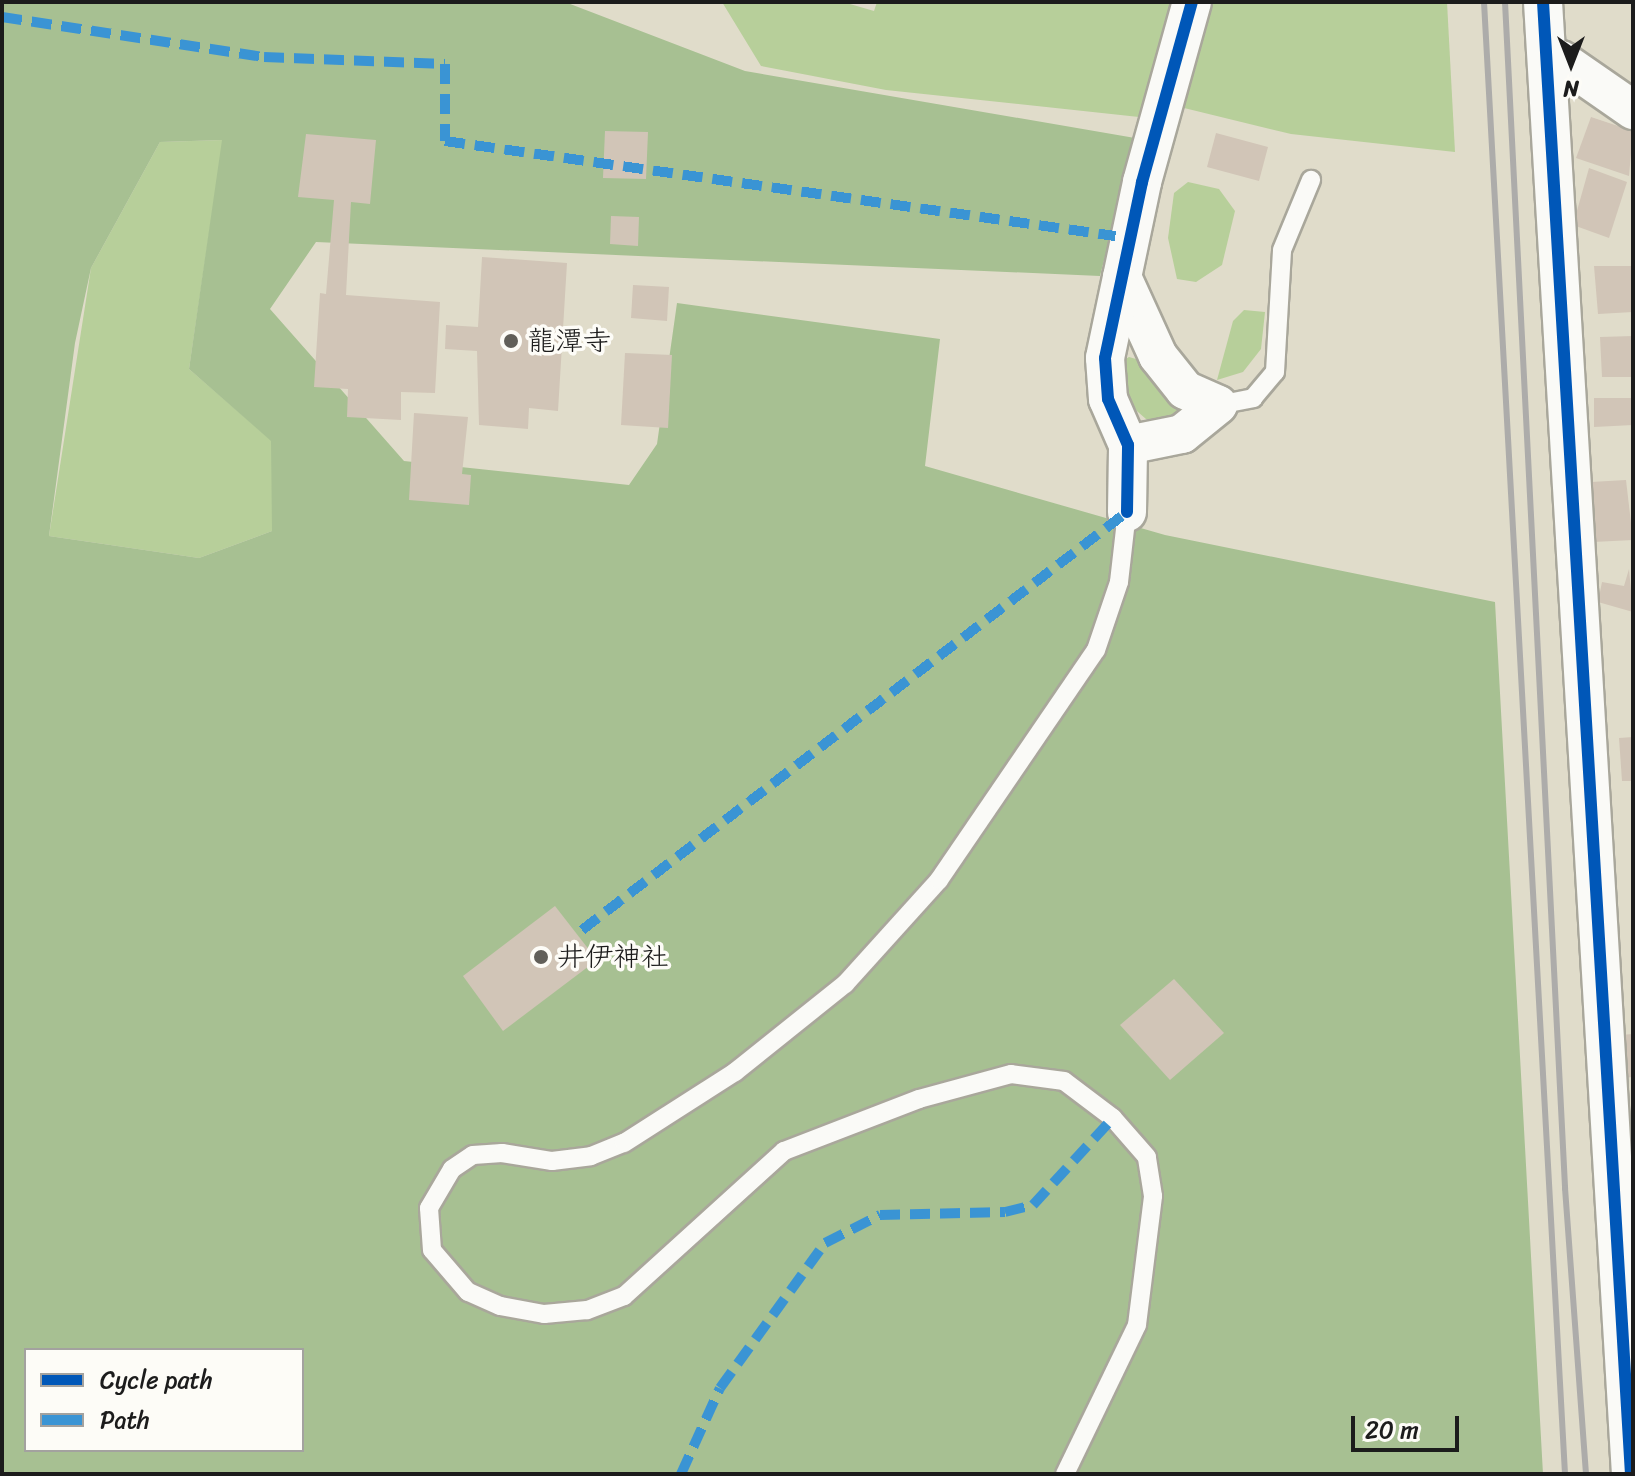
<!DOCTYPE html>
<meta charset="utf-8">
<style>
body{margin:0}
#map{position:relative;width:1635px;height:1476px;overflow:hidden;background:#e0dcca;font-family:Sriracha,"Klee One",sans-serif}
div>[style]{position:absolute}
.green>*{inset:0;background:#b7cf9a}
.forest>*{inset:0;background:#a7c092}
.building>*{inset:0;background:#d1c5b7}
.roads{filter:drop-shadow(2px 0 #a9a79b) drop-shadow(-2px 0 #a9a79b) drop-shadow(0 2px #a9a79b) drop-shadow(0 -2px #a9a79b)}
.service>*{height:18px;margin:-9px;padding:0 9px;transform-origin:9px;border-radius:9px;background:#fafaf7}
.minor>*{height:38px;margin:-19px;padding:0 19px;transform-origin:19px;border-radius:19px;background:#fafaf7}
.rail>*{height:6px;margin:-3px;padding:0 3px;transform-origin:3px;border-radius:3px;background:#adacaa}
.quiet>*{height:10px;margin-top:-5px;transform-origin:0;background:repeating-linear-gradient(90deg,#3a94d4 0 20px,transparent 0 30px)}
.cycleway>*{height:12px;margin:-6px;padding:0 6px;transform-origin:6px;border-radius:6px;background:#0057b8}
.dots>*{width:22px;height:22px;translate:-50% -50%;box-sizing:border-box;border:4px solid #fdfcf7;border-radius:50%}
span{translate:-50% -50%;white-space:nowrap;text-align:center;line-height:1.15;-webkit-text-stroke:7px #fdfcf7;paint-order:stroke}
.poi-label{font-size:28px;color:#1c1c1c}
.left{translate:0 -50%;text-align:left}
.frame{position:absolute;inset:0;border:4px solid #1c1c1c;pointer-events:none}
.legend{position:absolute;left:24px;top:1348px;width:280px;height:104px;box-sizing:border-box;background:#fdfcf7;border:2px solid #a3a29f;margin:0;padding:10px 14px;list-style:none;font-size:24px;color:#1c1c1c}
.legend li{display:flex;align-items:center;gap:16px;height:40px}
.legend b{width:40px;border:2px solid #a3a29f}
.north{position:absolute;left:1531px;top:24px;width:80px;height:80px;-webkit-text-stroke:6px #fdfcf7;paint-order:stroke;rotate:180deg;font-size:22px;font-weight:700;line-height:32px;text-align:center;color:#1c1c1c}
.north::after{content:'';display:block;margin:auto;width:28px;height:36px;background:#1c1c1c;clip-path:polygon(50% 0,100% 100%,50% 72%,0 100%)}
.scale{position:absolute;left:1351px;top:1416px;width:108px;height:36px;box-sizing:border-box;border:4px solid #1c1c1c;border-top:0;padding-left:10px;font-size:24px;line-height:28px;white-space:nowrap;color:#1c1c1c;-webkit-text-stroke:6px #fdfcf7;paint-order:stroke}
</style>
<div id="map">
<div class="green">
<i style="clip-path:polygon(722px 2px,843px 2px,874px 11px,877px 2px,1171px 2px,1139px 117px,886px 90px,761px 66px)"></i>
<i style="clip-path:polygon(1208px 2px,1447px 2px,1455px 152px,1291px 134px,1180px 107px)"></i>
<i style="clip-path:polygon(223px 140px,189px 369px,272px 441px,272px 531px,199px 558px,49px 536px,91px 268px,160px 142px)"></i>
<i style="clip-path:polygon(1188px 182px,1219px 189px,1235px 211px,1222px 265px,1196px 282px,1177px 279px,1168px 238px,1174px 193px)"></i>
<i style="clip-path:polygon(1244px 310px,1265px 312px,1261px 349px,1243px 372px,1217px 380px,1233px 321px)"></i>
<i style="clip-path:polygon(1129px 357px,1143px 361px,1161px 392px,1182px 413px,1165px 423px,1146px 419px,1130px 405px,1121px 389px,1122px 361px)"></i>
</div>
<div class="forest">
<i style="clip-path:polygon(evenodd,2px 2px,565px 2px,745px 71px,1135px 138px,1100px 276px,316px 242px,270px 309px,404px 461px,629px 485px,657px 444px,677px 303px,940px 339px,925px 466px,1165px 535px,1495px 602px,1543px 1474px,2px 1474px,2px 2px,222px 140px,189px 369px,271px 441px,272px 531px,199px 558px,49px 536px,75px 343px,91px 268px,160px 142px,222px 140px,2px 2px,26px 1350px,302px 1350px,302px 1450px,26px 1450px,26px 1350px)"></i>
</div>
<div class="building">
<i style="clip-path:polygon(1591px 117px,1633px 131px,1629px 176px,1576px 158px)"></i>
<i style="clip-path:polygon(605px 131px,648px 132px,646px 179px,603px 178px)"></i>
<i style="clip-path:polygon(1216px 133px,1268px 147px,1259px 181px,1207px 167px)"></i>
<i style="clip-path:polygon(306px 134px,376px 140px,370px 204px,351px 202px,346px 295px,440px 302px,435px 393px,401px 392px,401px 420px,347px 417px,348px 389px,314px 387px,320px 293px,326px 294px,334px 200px,298px 197px)"></i>
<i style="clip-path:polygon(1589px 168px,1627px 182px,1609px 238px,1573px 225px)"></i>
<i style="clip-path:polygon(611px 216px,639px 217px,638px 246px,610px 244px)"></i>
<i style="clip-path:polygon(482px 257px,567px 263px,558px 411px,529px 408px,528px 429px,479px 425px,477px 351px,445px 349px,446px 325px,478px 327px)"></i>
<i style="clip-path:polygon(1594px 266px,1633px 266px,1633px 312px,1598px 314px)"></i>
<i style="clip-path:polygon(633px 285px,669px 287px,667px 321px,631px 318px)"></i>
<i style="clip-path:polygon(1633px 336px,1633px 377px,1602px 377px,1600px 337px)"></i>
<i style="clip-path:polygon(625px 353px,672px 355px,668px 428px,621px 425px)"></i>
<i style="clip-path:polygon(1594px 398px,1633px 398px,1633px 425px,1594px 427px)"></i>
<i style="clip-path:polygon(414px 413px,468px 417px,462px 474px,471px 475px,469px 505px,409px 500px)"></i>
<i style="clip-path:polygon(1626px 480px,1633px 540px,1593px 542px,1591px 482px)"></i>
<i style="clip-path:polygon(1629px 569px,1633px 612px,1598px 602px,1602px 582px,1624px 586px)"></i>
<i style="clip-path:polygon(1633px 737px,1633px 781px,1622px 781px,1619px 738px)"></i>
<i style="clip-path:polygon(555px 906px,597px 960px,503px 1031px,463px 976px)"></i>
<i style="clip-path:polygon(1174px 979px,1224px 1033px,1170px 1080px,1120px 1025px)"></i>
<i style="clip-path:polygon(1633px 1034px,1633px 1077px,1622px 1078px,1620px 1035px)"></i>
</div>
<div class="roads">
<div class="service">
<i style="left:1218px;top:405px;width:36px;rotate:-11deg"></i>
<i style="left:1253px;top:398px;width:34px;rotate:-50deg"></i>
<i style="left:1275px;top:372px;width:122px;rotate:-86.7deg"></i>
<i style="left:1282px;top:250px;width:76px;rotate:-67.5deg"></i>
<i style="left:1065px;top:1474px;width:165px;rotate:-64.2deg"></i>
<i style="left:1137px;top:1325px;width:130px;rotate:-82.9deg"></i>
<i style="left:1153px;top:1196px;width:39px;rotate:-99deg"></i>
<i style="left:1147px;top:1157px;width:52px;rotate:-131.1deg"></i>
<i style="left:1113px;top:1118px;width:61px;rotate:-142.9deg"></i>
<i style="left:1064px;top:1081px;width:53px;rotate:-172.5deg"></i>
<i style="left:1011px;top:1074px;width:95px;rotate:164.8deg"></i>
<i style="left:919px;top:1099px;width:145px;rotate:158.9deg"></i>
<i style="left:784px;top:1151px;width:216px;rotate:137.8deg"></i>
<i style="left:624px;top:1296px;width:40px;rotate:159deg"></i>
<i style="left:587px;top:1310px;width:43px;rotate:174.7deg"></i>
<i style="left:544px;top:1314px;width:45px;rotate:-169.7deg"></i>
<i style="left:500px;top:1306px;width:35px;rotate:-156deg"></i>
<i style="left:468px;top:1292px;width:55px;rotate:-130.6deg"></i>
<i style="left:432px;top:1250px;width:42px;rotate:-94.1deg"></i>
<i style="left:429px;top:1208px;width:45px;rotate:-59.5deg"></i>
<i style="left:452px;top:1169px;width:25px;rotate:-34deg"></i>
<i style="left:473px;top:1155px;width:29px;rotate:-4deg"></i>
<i style="left:502px;top:1153px;width:51px;rotate:9.1deg"></i>
<i style="left:552px;top:1161px;width:39px;rotate:-7deg"></i>
<i style="left:591px;top:1156px;width:35px;rotate:-22deg"></i>
<i style="left:624px;top:1143px;width:132px;rotate:-32.6deg"></i>
<i style="left:735px;top:1072px;width:141px;rotate:-38.7deg"></i>
<i style="left:845px;top:984px;width:140px;rotate:-47.9deg"></i>
<i style="left:939px;top:880px;width:278px;rotate:-55.7deg"></i>
<i style="left:1096px;top:650px;width:72px;rotate:-71.3deg"></i>
<i style="left:1119px;top:582px;width:70px;rotate:-83.5deg"></i>
</div>
<div class="minor">
<i style="left:1543px;top:2px;width:1475px;rotate:86.58deg"></i>
<i style="left:1547px;top:60px;width:14px"></i>
<i style="left:1561px;top:60px;width:88px;rotate:34.8deg"></i>
<i style="left:1122px;top:277px;width:87px;rotate:65.5deg"></i>
<i style="left:1158px;top:356px;width:43px;rotate:51.5deg"></i>
<i style="left:1185px;top:390px;width:36px;rotate:24deg"></i>
<i style="left:1218px;top:405px;width:46px;rotate:141.1deg"></i>
<i style="left:1182px;top:434px;width:55px;rotate:168.5deg"></i>
<i style="left:1127px;top:512px;width:67px;rotate:-89.1deg"></i>
<i style="left:1128px;top:445px;width:50px;rotate:-113.5deg"></i>
<i style="left:1108px;top:399px;width:41px;rotate:-94.2deg"></i>
<i style="left:1105px;top:358px;width:180px;rotate:-78.1deg"></i>
<i style="left:1142px;top:182px;width:187px;rotate:-74.5deg"></i>
</div>
</div>
<div class="rail">
<i style="left:1484px;top:2px;width:1474px;rotate:86.85deg"></i>
<i style="left:1505px;top:2px;width:1188px;rotate:87.1deg"></i>
<i style="left:1565px;top:1188px;width:287px;rotate:85.8deg"></i>
</div>
<div class="quiet">
<i style="left:2px;top:17px;width:265px;rotate:8.7deg"></i>
<i style="left:264px;top:57px;width:181px;rotate:2.2deg"></i>
<i style="left:445px;top:64px;width:77px;rotate:90deg"></i>
<i style="left:445px;top:141px;width:677px;rotate:8.07deg"></i>
<i style="left:582px;top:930px;width:687px;rotate:-37.49deg"></i>
<i style="left:681px;top:1474px;width:94px;rotate:-65.6deg"></i>
<i style="left:720px;top:1388px;width:179px;rotate:-54.1deg"></i>
<i style="left:825px;top:1243px;width:62px;rotate:-27deg"></i>
<i style="left:880px;top:1215px;width:125px;rotate:-1.4deg"></i>
<i style="left:1005px;top:1212px;width:29px;rotate:-14deg"></i>
<i style="left:1033px;top:1205px;width:118px;rotate:-47.4deg"></i>
</div>
<div class="cycleway">
<i style="left:1543px;top:2px;width:1475px;rotate:86.58deg"></i>
<i style="left:1127px;top:512px;width:67px;rotate:-89.1deg"></i>
<i style="left:1128px;top:445px;width:50px;rotate:-113.5deg"></i>
<i style="left:1108px;top:399px;width:41px;rotate:-94.2deg"></i>
<i style="left:1105px;top:358px;width:180px;rotate:-78.1deg"></i>
<i style="left:1142px;top:182px;width:187px;rotate:-74.5deg"></i>
</div>
<div class="dots">
<i style="left:511px;top:341px;background:#615f59"></i>
<i style="left:541px;top:957px;background:#615f59"></i>
</div>
<div class="poi-label">
<span class="left" style="left:527px;top:341px">龍潭寺</span>
<span class="left" style="left:557px;top:957px">井伊神社</span>
</div>
<div class="frame"></div>
<ul class="legend">
<li><b style="height:10px;background:#0057b8"></b>Cycle path</li>
<li><b style="height:10px;background:#3a94d4"></b>Path</li>
</ul>
<div class="north">N</div>
<div class="scale">20 m</div>
</div>
